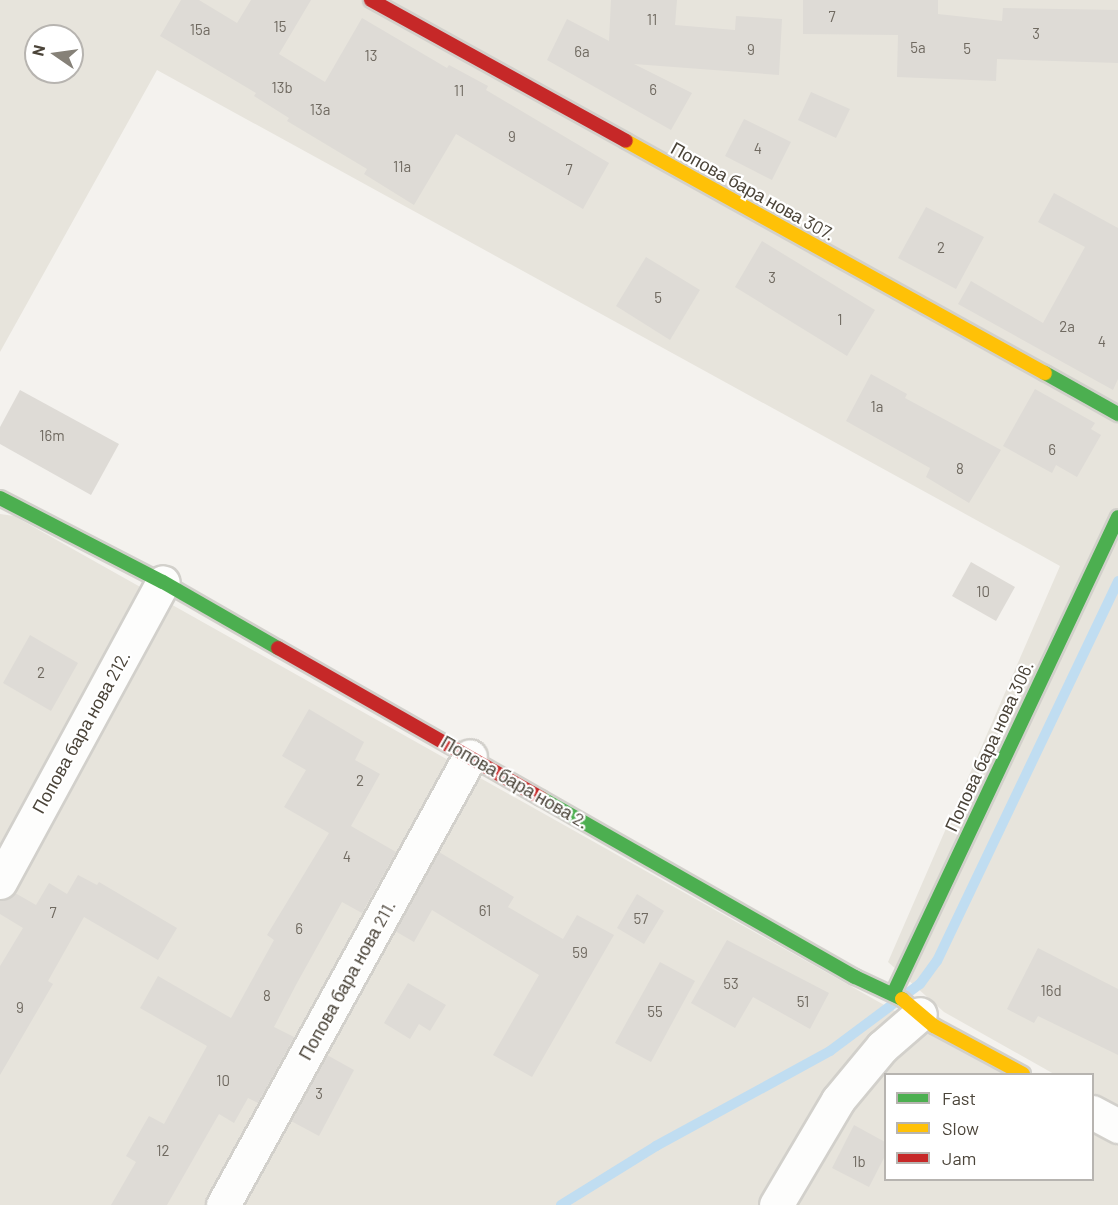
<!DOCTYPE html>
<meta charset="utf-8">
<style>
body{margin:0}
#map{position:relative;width:1118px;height:1205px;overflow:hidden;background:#f4f2ee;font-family:Barlow,sans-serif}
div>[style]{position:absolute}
.residential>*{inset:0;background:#e7e4dc}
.stream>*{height:10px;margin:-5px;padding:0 5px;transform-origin:5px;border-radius:5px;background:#c0ddf1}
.building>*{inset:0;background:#dedbd6}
.roads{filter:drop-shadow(2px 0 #d2d0cb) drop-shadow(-2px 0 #d2d0cb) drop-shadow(0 2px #d2d0cb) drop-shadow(0 -2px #d2d0cb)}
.street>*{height:33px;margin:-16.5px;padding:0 16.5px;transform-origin:16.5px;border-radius:16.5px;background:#fdfdfc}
.fast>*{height:14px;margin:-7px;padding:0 7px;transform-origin:7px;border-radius:7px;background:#4caf50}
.slow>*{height:14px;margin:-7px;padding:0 7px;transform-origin:7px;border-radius:7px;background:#ffc107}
.jam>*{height:14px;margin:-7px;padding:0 7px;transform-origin:7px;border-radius:7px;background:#c62828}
span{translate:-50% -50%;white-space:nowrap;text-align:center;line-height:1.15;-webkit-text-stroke:4.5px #fff;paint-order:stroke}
.number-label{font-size:15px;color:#706a61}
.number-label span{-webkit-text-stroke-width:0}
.street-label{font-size:18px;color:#4b4439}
.legend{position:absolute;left:884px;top:1073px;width:210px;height:108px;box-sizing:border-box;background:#fff;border:2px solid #b7b4b0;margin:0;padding:8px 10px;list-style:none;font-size:18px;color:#4b4439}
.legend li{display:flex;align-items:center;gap:12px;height:30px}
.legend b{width:30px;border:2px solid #b7b4b0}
.north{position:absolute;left:24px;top:24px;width:60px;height:60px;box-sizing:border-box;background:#fff;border:2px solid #b7b4b0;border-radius:50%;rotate:283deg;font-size:16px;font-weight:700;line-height:24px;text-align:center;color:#4b4439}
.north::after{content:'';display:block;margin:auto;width:21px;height:27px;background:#868178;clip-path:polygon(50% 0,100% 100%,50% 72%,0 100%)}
</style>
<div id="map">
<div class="residential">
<i style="clip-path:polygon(evenodd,0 0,1118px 0,1118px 1111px,1093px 1097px,1092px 1074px,1054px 1074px,944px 1012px,888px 962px,1060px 566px,157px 70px,0 352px,0 0,36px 36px,72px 36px,72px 72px,36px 72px,36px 36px)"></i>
<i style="clip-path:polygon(0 514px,14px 516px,1007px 1074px,886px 1074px,886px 1180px,1092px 1180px,1093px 1124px,1118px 1139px,1118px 1205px,0 1205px)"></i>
</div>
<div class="stream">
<i style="left:561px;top:1205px;width:112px;rotate:-31.8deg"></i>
<i style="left:656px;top:1146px;width:198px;rotate:-28.6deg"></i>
<i style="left:830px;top:1051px;width:112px;rotate:-36.7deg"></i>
<i style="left:920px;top:984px;width:29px;rotate:-54deg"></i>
<i style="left:937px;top:961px;width:421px;rotate:-64.5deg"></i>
</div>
<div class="building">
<i style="clip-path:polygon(181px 0,199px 0,237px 23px,251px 0,311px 0,279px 54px,325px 82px,362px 18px,447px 68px,449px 65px,488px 86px,486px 90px,609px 163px,583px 209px,456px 134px,414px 205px,364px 174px,367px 169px,287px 121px,289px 118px,254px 96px,256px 93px,160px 36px)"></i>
<i style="clip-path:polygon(611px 0,677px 0,675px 25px,735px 30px,736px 16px,782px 19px,779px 75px,634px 64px,692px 93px,671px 130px,547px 60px,567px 19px,609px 41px)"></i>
<i style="clip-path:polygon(803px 0,938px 0,938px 14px,1002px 21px,1003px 8px,1118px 10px,1118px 63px,997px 59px,996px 81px,897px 77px,898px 35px,803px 34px)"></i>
<i style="clip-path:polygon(811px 92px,850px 109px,836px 138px,798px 120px)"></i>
<i style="clip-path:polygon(744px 119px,791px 142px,772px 180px,725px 156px)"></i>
<i style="clip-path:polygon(1054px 193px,1118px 228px,1118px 379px,1113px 390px,958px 304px,971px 281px,1043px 323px,1085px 247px,1038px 222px)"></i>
<i style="clip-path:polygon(926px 207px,984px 237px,956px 289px,898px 258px)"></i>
<i style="clip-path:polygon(762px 241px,875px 310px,847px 356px,735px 287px)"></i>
<i style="clip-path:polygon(646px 257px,700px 290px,670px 340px,616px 306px)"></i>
<i style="clip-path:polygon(871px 374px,907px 394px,905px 398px,1001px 450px,969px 503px,926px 477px,930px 468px,846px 421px)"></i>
<i style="clip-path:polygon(1035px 389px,1095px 423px,1091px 429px,1101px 435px,1077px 477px,1056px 465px,1052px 473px,1003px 446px)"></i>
<i style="clip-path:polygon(20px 390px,119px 444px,91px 495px,0 444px,0 427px)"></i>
<i style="clip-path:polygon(971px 562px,1015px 587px,996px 621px,952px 596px)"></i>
<i style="clip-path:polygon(30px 635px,78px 663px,51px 711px,3px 683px)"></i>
<i style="clip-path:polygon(309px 709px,364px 742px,355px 760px,380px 774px,351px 826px,396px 852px,362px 913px,342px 902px,297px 983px,274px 1027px,294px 1037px,258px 1103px,248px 1098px,234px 1123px,219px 1114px,167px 1205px,111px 1205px,136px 1162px,126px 1156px,149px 1116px,164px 1124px,207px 1046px,140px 1008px,158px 976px,231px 1018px,274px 940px,267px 935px,329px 833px,284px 807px,306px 770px,282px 756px)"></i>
<i style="clip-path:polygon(439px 852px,514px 897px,508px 907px,563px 939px,577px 915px,614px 935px,532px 1077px,493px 1055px,539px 975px,432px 910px,414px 942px,395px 931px)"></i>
<i style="clip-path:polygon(78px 875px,97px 885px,99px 882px,177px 928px,158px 960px,84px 917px,48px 981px,53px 984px,0 1075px,0 966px,23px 928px,0 914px,0 901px,15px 893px,36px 905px,49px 883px,67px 894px)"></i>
<i style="clip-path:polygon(637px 894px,664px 911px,644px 944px,617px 928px)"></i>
<i style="clip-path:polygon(727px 940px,829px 993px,810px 1029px,753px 997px,735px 1028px,691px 1003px)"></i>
<i style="clip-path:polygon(1038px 948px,1118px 989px,1118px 1055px,1038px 1016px,1034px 1023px,1007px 1009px)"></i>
<i style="clip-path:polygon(660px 962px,695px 981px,651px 1062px,615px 1043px)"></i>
<i style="clip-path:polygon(408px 983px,446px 1005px,430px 1031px,419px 1024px,410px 1039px,384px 1023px)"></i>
<i style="clip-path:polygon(327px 1055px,354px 1070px,319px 1136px,291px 1121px)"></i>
<i style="clip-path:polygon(854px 1125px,885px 1142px,885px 1156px,869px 1187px,832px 1168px)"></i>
</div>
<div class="roads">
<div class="street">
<i style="left:0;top:882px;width:341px;rotate:-61.5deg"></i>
<i style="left:1092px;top:1112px;width:30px;rotate:28deg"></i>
<i style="left:223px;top:1205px;width:512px;rotate:-61.18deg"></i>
<i style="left:776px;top:1205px;width:122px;rotate:-59.4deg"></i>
<i style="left:838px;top:1100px;width:69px;rotate:-50.3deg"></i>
<i style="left:882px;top:1047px;width:50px;rotate:-41deg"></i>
</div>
<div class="fast">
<i style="left:1045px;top:373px;width:84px;rotate:29.3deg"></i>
<i style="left:0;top:498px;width:183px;rotate:27.3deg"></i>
<i style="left:163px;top:582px;width:133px;rotate:29.9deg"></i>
<i style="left:541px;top:798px;width:361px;rotate:29.7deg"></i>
<i style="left:855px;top:977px;width:52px;rotate:25.1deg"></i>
<i style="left:894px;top:992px;width:525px;rotate:-64.75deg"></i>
</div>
<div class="slow">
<i style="left:626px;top:141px;width:479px;rotate:29deg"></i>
<i style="left:902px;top:999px;width:42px;rotate:40.2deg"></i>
<i style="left:934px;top:1026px;width:101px;rotate:28.3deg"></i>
</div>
<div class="jam">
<i style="left:371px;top:0;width:291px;rotate:28.9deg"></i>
<i style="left:278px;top:648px;width:303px;rotate:29.7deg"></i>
</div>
</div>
<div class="number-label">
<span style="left:832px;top:17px">7</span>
<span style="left:652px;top:20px">11</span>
<span style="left:280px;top:27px">15</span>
<span style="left:200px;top:30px">15a</span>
<span style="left:1036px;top:34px">3</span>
<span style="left:918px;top:48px">5a</span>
<span style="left:967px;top:49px">5</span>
<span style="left:751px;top:50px">9</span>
<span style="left:582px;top:52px">6a</span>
<span style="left:371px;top:56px">13</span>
<span style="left:282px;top:88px">13b</span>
<span style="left:653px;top:90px">6</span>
<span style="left:459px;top:91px">11</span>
<span style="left:320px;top:110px">13a</span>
<span style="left:512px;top:137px">9</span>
<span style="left:758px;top:149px">4</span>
<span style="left:402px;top:167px">11a</span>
<span style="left:569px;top:170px">7</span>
<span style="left:941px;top:248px">2</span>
<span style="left:772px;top:278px">3</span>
<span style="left:658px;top:298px">5</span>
<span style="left:840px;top:320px">1</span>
<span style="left:1067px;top:327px">2a</span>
<span style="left:1102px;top:342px">4</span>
<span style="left:877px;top:407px">1a</span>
<span style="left:52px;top:436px">16m</span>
<span style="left:1052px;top:450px">6</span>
<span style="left:960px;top:469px">8</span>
<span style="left:983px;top:592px">10</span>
<span style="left:41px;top:673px">2</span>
<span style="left:360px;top:781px">2</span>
<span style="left:347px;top:857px">4</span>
<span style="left:485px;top:911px">61</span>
<span style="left:53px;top:913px">7</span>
<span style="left:641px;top:919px">57</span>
<span style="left:299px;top:929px">6</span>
<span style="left:580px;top:953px">59</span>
<span style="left:731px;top:984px">53</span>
<span style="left:1051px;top:991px">16d</span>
<span style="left:267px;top:996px">8</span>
<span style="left:803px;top:1002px">51</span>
<span style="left:20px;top:1008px">9</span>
<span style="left:655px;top:1012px">55</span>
<span style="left:223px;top:1081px">10</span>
<span style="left:319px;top:1094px">3</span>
<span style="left:163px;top:1151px">12</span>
<span style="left:859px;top:1162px">1b</span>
</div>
<div class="street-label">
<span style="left:753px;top:191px;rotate:29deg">Попова бара нова 307.</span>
<span style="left:81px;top:732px;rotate:-61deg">Попова бара нова 212.</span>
<span style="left:989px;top:746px;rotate:-65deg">Попова бара нова 306.</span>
<span style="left:515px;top:782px;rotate:30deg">Попова бара нова 2.</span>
<span style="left:347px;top:980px;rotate:-61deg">Попова бара нова 211.</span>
</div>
<ul class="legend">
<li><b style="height:8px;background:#4caf50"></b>Fast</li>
<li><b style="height:8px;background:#ffc107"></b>Slow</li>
<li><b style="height:8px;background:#c62828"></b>Jam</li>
</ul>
<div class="north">N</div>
</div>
